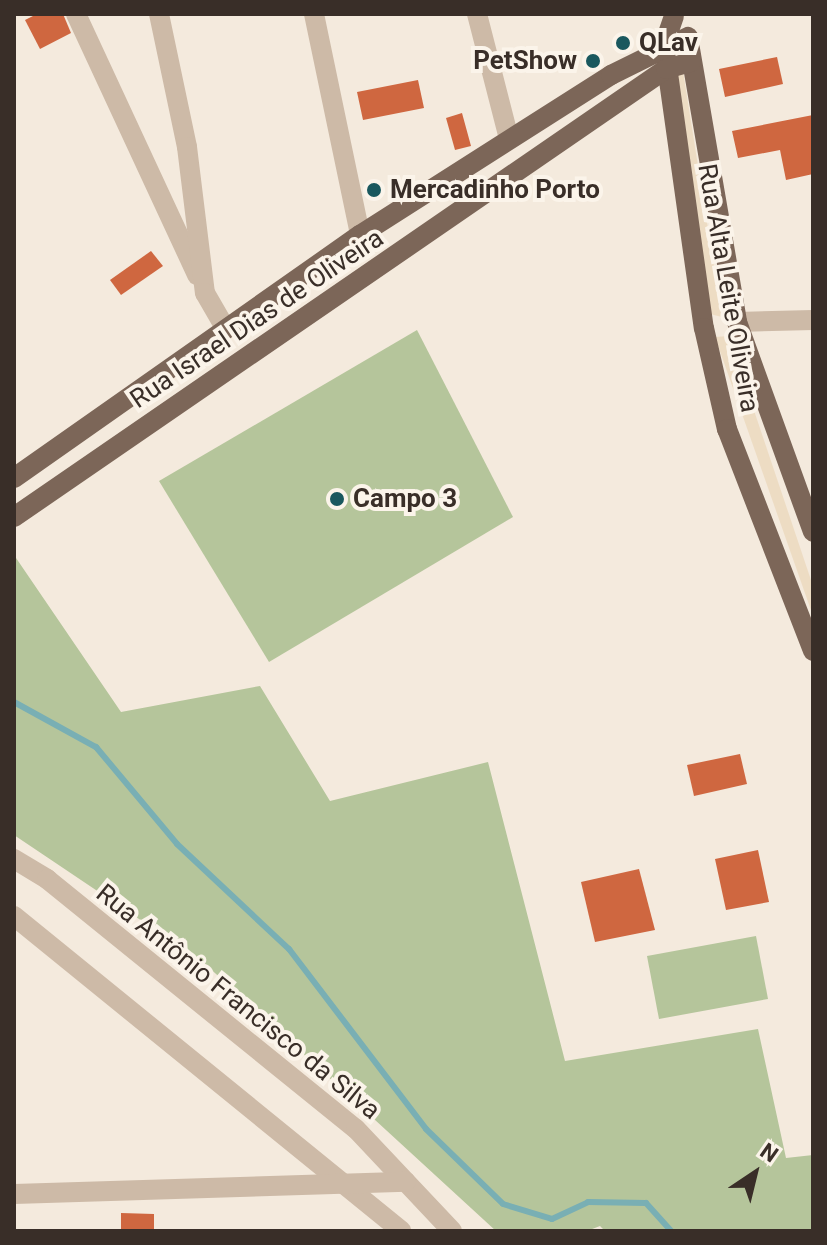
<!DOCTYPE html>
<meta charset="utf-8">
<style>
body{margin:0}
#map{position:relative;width:827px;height:1245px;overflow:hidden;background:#f4eadd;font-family:Roboto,sans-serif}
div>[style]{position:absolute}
.green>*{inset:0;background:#b5c59b}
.plaza>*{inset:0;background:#eddcc3}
.stream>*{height:6px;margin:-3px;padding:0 3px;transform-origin:3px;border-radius:3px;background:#79afb4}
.building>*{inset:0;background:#cf6740}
.minor>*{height:20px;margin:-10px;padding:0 10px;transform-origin:10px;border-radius:10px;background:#cdbaa7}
.major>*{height:20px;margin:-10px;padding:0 10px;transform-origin:10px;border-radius:10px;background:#7c6658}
.dots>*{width:22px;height:22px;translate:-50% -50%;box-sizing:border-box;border:4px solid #fbf4ea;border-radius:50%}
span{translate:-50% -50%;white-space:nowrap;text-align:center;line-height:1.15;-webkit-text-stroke:8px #fbf4ea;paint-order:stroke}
.poi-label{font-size:26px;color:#392e28;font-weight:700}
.left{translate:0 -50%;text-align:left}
.right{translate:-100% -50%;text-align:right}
.street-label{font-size:26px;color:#392e28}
.frame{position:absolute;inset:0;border:16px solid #392e28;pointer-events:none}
.north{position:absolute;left:715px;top:1133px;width:80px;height:80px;-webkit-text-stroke:6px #fbf4ea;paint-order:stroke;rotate:35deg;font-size:22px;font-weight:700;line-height:32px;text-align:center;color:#392e28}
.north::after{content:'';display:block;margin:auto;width:28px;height:36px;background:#392e28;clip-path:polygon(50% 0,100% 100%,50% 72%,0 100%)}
</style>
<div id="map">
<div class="green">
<i style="clip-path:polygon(417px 330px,513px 517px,269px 662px,159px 481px)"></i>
<i style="clip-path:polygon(14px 555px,121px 712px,260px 686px,330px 801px,488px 762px,565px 1061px,758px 1029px,786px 1158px,813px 1155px,813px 1231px,605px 1231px,600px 1226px,587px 1231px,496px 1231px,203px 962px,14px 835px)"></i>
<i style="clip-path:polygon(756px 936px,768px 999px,659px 1019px,647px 956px)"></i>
</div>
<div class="plaza">
<i style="clip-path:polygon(682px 65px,722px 317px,710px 314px,672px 71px)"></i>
<i style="clip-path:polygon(729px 336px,813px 586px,813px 616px,715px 337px)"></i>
</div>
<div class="stream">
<i style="left:14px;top:702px;width:94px;rotate:28.8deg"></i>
<i style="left:96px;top:747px;width:126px;rotate:50.1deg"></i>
<i style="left:177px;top:844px;width:154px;rotate:43.2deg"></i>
<i style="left:289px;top:949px;width:226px;rotate:52.7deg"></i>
<i style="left:426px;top:1129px;width:107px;rotate:44.2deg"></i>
<i style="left:503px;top:1204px;width:51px;rotate:17deg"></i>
<i style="left:552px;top:1219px;width:40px;rotate:-25deg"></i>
<i style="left:588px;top:1202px;width:58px;rotate:1deg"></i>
<i style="left:646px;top:1203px;width:38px;rotate:48deg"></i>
</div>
<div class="building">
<i style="clip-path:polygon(37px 14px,63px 14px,71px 33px,40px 49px,25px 20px)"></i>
<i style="clip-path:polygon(777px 57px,783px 84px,725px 97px,719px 69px)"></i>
<i style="clip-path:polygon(418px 80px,424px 108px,363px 120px,357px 92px)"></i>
<i style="clip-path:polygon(462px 113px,471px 146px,455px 150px,446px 118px)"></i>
<i style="clip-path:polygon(813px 115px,813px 174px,786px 180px,780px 150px,738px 158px,732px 131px)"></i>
<i style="clip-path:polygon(151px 251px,163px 266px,121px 295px,110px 280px)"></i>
<i style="clip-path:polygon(740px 754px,747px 784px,694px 796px,687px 765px)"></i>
<i style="clip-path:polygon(758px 850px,769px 902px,726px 910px,715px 859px)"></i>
<i style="clip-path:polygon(639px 869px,655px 930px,595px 942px,581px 882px)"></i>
<i style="clip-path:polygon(121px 1213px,154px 1214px,154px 1231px,121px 1231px)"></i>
</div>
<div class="minor">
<i style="left:76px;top:14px;width:288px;rotate:65.1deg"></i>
<i style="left:159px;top:14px;width:136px;rotate:78.1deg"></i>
<i style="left:187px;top:147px;width:147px;rotate:83deg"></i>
<i style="left:205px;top:293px;width:39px;rotate:60deg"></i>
<i style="left:314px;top:14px;width:226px;rotate:78.2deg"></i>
<i style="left:477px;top:14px;width:129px;rotate:75.6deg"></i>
<i style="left:737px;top:322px;width:76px;rotate:-1.5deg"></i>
<i style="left:14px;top:859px;width:39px;rotate:31deg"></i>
<i style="left:47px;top:879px;width:397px;rotate:39deg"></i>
<i style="left:356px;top:1129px;width:140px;rotate:46.7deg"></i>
<i style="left:14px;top:916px;width:499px;rotate:39.1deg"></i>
<i style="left:14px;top:1194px;width:392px;rotate:-1.8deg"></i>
</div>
<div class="major">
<i style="left:674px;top:16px;width:31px;rotate:109deg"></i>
<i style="left:664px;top:45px;width:286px;rotate:82deg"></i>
<i style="left:704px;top:328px;width:104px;rotate:77.2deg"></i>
<i style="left:727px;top:429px;width:238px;rotate:68.8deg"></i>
<i style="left:690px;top:49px;width:277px;rotate:80.2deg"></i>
<i style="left:737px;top:322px;width:223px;rotate:70.1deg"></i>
<i style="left:14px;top:478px;width:423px;rotate:-35.1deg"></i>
<i style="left:360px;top:235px;width:298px;rotate:-32.5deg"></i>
<i style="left:611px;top:75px;width:86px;rotate:-26.3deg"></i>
<i style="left:14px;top:517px;width:791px;rotate:-34.49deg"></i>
<i style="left:666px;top:69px;width:26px;rotate:-16deg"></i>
</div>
<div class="dots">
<i style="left:623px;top:43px;background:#1a585e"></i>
<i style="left:593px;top:61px;background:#1a585e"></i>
<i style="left:374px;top:190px;background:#1a585e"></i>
<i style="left:337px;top:499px;background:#1a585e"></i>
</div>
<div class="poi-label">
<span class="left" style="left:639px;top:43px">QLav</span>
<span class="right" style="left:577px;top:61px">PetShow</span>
<span class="left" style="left:390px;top:190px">Mercadinho Porto</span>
<span class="left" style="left:353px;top:499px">Campo 3</span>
</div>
<div class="street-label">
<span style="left:728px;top:288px;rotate:80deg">Rua Alta Leite Oliveira</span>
<span style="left:257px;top:319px;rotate:-34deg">Rua Israel Dias de Oliveira</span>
<span style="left:238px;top:1002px;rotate:39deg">Rua Antônio Francisco da Silva</span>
</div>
<div class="frame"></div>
<div class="north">N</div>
</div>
